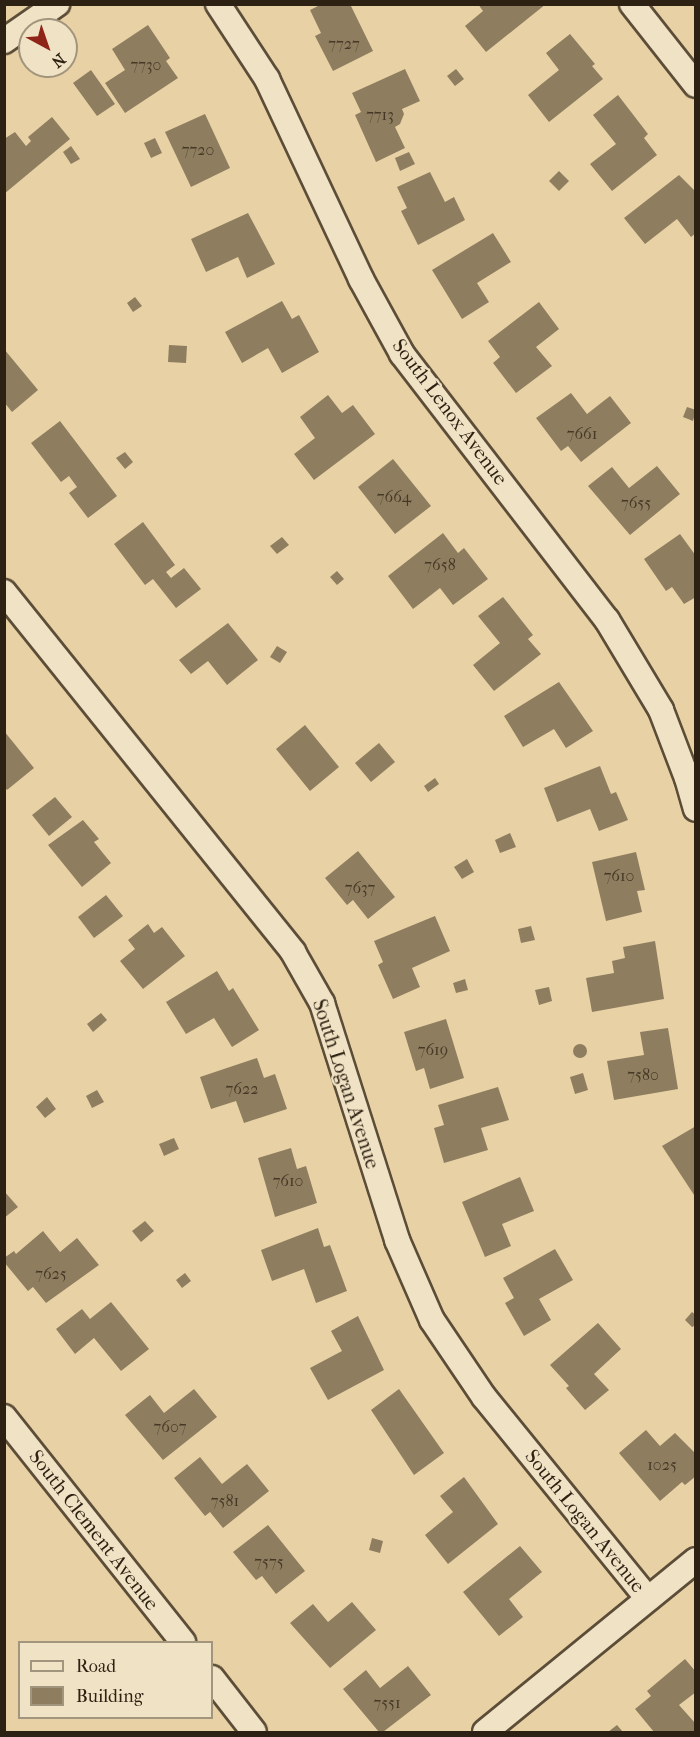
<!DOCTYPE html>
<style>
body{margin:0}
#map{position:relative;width:700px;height:1737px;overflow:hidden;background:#e8d2a5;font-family:"IM FELL French Canon",serif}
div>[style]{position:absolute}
.building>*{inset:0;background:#8e7d5f}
.round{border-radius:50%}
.roads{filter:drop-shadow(2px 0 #5c4d38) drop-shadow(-2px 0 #5c4d38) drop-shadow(0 2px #5c4d38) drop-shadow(0 -2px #5c4d38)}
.minor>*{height:24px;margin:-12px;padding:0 12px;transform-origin:12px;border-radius:12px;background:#f0e2c4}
span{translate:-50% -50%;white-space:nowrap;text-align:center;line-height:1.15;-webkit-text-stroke:4.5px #f0e2c4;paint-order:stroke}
.number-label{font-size:16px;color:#453826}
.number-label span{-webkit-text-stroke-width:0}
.street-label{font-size:20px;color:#2d2113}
.frame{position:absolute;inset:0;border:6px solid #2d2113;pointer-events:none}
.legend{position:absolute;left:18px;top:1641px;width:195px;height:78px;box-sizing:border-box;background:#f0e2c4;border:2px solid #a2957d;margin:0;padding:8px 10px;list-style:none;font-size:18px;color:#2d2113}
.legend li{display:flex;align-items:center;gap:12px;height:30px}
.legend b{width:30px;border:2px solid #a2957d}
.north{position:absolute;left:18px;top:18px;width:60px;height:60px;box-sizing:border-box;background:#f0e2c4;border:2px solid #a2957d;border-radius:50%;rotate:140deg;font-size:16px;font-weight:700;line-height:24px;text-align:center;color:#2d2113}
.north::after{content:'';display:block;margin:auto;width:21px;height:27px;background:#8f2418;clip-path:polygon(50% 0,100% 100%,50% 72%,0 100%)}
</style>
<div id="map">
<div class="building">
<i style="clip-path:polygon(322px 4px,350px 4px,373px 51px,333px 71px,315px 36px,321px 33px,310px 10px)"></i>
<i style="clip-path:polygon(478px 4px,546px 4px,486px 52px,465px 26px,483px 11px)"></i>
<i style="clip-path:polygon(148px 25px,170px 58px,166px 61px,178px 78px,125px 113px,105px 83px,125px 70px,112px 49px)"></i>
<i style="clip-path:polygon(570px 34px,595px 64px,592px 66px,603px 79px,549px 122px,528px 95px,559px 70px,546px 53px)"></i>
<i style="clip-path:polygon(405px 69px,420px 101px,402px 109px,404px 114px,400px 124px,395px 127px,405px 148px,376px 162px,355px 115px,361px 112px,352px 93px)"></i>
<i style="clip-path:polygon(456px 69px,464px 79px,455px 86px,447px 76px)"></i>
<i style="clip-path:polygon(91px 70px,115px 104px,97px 116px,73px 83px)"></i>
<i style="clip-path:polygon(618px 95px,648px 134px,644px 138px,657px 155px,612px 191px,590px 164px,616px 144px,593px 115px)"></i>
<i style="clip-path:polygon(205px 114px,230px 168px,191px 187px,165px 132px)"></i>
<i style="clip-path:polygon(52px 117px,70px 139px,4px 194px,4px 139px,15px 132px,26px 146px,31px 141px,28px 137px)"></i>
<i style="clip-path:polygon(155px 138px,162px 153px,151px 158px,144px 143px)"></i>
<i style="clip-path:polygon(71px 146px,80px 159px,71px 164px,63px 152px)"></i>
<i style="clip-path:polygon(409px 152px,415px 164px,400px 171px,395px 158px)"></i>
<i style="clip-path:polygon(559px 171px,569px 181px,559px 191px,549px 181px)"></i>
<i style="clip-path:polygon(430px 172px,445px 202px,454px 197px,465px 220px,418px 245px,401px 211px,407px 208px,397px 187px)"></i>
<i style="clip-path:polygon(679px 175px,696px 192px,696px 233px,691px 237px,677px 219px,645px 244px,624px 218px)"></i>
<i style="clip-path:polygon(248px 213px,275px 264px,247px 278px,238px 257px,206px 272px,191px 239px)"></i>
<i style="clip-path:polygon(493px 233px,511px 262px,477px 283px,489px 302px,462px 319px,432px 270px)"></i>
<i style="clip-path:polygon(135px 297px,142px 306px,133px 312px,127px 303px)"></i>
<i style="clip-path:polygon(282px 301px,292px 319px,299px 315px,319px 352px,282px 373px,268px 348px,242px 363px,225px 332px)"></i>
<i style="clip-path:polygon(539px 302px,559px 329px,536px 347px,552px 366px,516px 393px,493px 363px,500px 357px,488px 341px)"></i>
<i style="clip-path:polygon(169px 345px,187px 346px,186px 363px,168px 362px)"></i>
<i style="clip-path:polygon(4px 349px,38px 390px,12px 412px,4px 402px)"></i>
<i style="clip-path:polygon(571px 393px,587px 414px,610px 396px,631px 423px,581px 462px,568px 446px,561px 451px,536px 418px)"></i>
<i style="clip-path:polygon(328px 395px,342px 413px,353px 405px,375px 434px,314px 480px,294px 454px,315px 438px,300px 417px)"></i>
<i style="clip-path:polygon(687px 407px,696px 410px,693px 421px,683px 417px)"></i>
<i style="clip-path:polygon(60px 421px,117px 496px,88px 518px,69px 493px,77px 487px,69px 476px,61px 482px,31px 443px)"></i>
<i style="clip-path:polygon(125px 452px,133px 462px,125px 469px,116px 458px)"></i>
<i style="clip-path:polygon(393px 459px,431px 506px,395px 534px,358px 487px)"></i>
<i style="clip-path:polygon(657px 466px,680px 494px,630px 535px,588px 486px,612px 467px,629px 488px)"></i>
<i style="clip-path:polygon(143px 522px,175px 565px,166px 572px,171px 578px,184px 568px,201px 589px,176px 608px,153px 579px,145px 585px,114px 544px)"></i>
<i style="clip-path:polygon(443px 533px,458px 553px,464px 548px,488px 579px,453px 605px,440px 588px,413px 609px,388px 576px)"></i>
<i style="clip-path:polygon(680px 534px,696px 556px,696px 597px,684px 604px,672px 587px,666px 591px,644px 559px)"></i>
<i style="clip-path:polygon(282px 537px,289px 545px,277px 554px,270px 546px)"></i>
<i style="clip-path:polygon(337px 571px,344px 579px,337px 585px,330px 577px)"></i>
<i style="clip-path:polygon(503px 597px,533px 635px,528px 639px,541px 654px,494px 691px,473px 665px,500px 643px,478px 616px)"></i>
<i style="clip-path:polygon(228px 623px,258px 660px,227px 685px,208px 661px,191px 674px,179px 660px)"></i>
<i style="clip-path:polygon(277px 646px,287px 652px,280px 663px,270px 657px)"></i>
<i style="clip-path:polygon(559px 682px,593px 731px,566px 748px,554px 729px,523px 747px,504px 716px)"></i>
<i style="clip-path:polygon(305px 725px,339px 767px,310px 791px,276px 749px)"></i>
<i style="clip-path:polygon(4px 731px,34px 768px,7px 790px,4px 786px)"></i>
<i style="clip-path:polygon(379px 743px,395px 762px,371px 782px,355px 763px)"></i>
<i style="clip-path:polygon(600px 766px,611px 794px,616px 792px,628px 820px,599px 831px,590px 809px,557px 822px,544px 788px)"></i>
<i style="clip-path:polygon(435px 778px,439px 784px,428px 792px,424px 786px)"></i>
<i style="clip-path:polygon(55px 797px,72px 817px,49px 836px,32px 815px)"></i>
<i style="clip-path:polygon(83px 820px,99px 839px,94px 842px,111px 863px,82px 887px,48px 845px)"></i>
<i style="clip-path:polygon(510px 833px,516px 847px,500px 853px,495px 840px)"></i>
<i style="clip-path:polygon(358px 851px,395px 897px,368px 919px,353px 900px,347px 905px,325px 878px)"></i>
<i style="clip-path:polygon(636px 852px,645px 890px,637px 891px,642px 912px,606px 921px,592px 862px)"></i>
<i style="clip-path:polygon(467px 859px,474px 872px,462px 879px,454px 867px)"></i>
<i style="clip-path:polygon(106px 895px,123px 916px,94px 938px,78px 917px)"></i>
<i style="clip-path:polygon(435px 916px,450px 951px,412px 968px,420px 987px,393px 999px,378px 965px,383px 962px,374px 941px)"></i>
<i style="clip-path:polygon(148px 924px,154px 933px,162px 927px,185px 956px,143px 989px,120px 961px,135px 949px,128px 940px)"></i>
<i style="clip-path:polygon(531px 926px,535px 940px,521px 943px,518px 929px)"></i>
<i style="clip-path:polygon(655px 941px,664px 999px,592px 1012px,586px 978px,614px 973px,612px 961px,625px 958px,623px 947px)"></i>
<i style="clip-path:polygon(217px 971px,229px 991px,233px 988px,259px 1030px,232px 1047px,214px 1018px,186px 1034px,166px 1002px)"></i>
<i style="clip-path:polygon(465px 979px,468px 990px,456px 993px,453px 983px)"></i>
<i style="clip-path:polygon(549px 987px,552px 1001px,539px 1005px,535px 990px)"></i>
<i style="clip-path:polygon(101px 1013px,107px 1020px,93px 1032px,87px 1024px)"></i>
<i style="clip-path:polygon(446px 1019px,464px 1078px,430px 1089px,424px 1068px,416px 1071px,404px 1032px)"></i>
<i style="clip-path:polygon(668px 1028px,678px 1089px,614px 1100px,607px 1061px,644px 1055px,640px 1032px)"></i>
<i class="round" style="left:573px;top:1044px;width:14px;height:14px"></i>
<i style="clip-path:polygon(257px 1058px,264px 1078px,275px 1074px,287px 1109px,244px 1123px,236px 1101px,211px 1109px,200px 1077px)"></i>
<i style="clip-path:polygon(583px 1073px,588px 1090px,575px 1094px,570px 1077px)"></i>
<i style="clip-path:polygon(498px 1087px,509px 1120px,481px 1128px,488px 1150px,444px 1163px,434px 1128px,444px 1125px,438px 1105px)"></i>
<i style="clip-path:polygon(97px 1090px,104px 1102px,92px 1108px,86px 1096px)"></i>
<i style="clip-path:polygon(47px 1097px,56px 1109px,45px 1118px,36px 1107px)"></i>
<i style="clip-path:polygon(696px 1126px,696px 1198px,662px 1146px)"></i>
<i style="clip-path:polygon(174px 1138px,179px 1149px,164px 1156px,159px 1144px)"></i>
<i style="clip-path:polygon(291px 1148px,297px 1169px,306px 1166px,317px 1203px,275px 1217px,258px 1158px)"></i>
<i style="clip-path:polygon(520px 1177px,534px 1211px,502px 1224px,511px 1246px,485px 1257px,462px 1202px)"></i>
<i style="clip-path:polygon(4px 1191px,18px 1207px,4px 1218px)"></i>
<i style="clip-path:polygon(145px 1221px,154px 1231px,141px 1242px,132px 1231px)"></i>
<i style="clip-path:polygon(318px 1228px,324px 1247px,330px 1245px,347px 1291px,316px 1303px,304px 1269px,272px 1281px,261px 1250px)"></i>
<i style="clip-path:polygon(43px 1231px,60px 1252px,77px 1238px,99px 1265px,46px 1303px,33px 1287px,28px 1291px,4px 1262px,4px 1258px,14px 1251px,16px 1254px)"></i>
<i style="clip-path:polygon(555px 1249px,573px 1280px,539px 1299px,551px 1320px,524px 1336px,505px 1303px,514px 1298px,503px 1278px)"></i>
<i style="clip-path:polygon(185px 1273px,191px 1281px,182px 1288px,176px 1280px)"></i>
<i style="clip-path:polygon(111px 1302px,149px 1349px,121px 1371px,94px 1338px,75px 1354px,56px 1329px,82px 1309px,90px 1319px)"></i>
<i style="clip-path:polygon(692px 1312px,696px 1315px,696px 1325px,692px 1327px,685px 1320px)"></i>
<i style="clip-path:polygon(358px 1316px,384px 1370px,328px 1400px,310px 1368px,342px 1351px,331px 1331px)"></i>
<i style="clip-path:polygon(598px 1323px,621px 1349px,594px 1374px,609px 1390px,585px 1410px,566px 1388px,569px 1386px,550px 1365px)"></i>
<i style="clip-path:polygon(194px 1389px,217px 1417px,163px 1460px,125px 1415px,150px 1395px,164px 1413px)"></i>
<i style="clip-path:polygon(399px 1389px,444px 1453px,414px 1475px,371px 1410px)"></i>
<i style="clip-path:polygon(646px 1430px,660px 1446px,675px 1433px,696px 1454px,696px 1476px,685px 1485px,682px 1482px,660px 1501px,619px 1453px)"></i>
<i style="clip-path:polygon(200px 1457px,222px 1484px,247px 1464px,269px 1491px,223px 1528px,210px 1512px,205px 1516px,174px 1478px)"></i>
<i style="clip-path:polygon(464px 1477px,498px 1524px,448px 1564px,425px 1535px,453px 1512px,440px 1496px)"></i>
<i style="clip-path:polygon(268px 1525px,305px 1571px,276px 1594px,262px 1576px,256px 1580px,233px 1552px)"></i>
<i style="clip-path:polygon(372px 1538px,383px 1541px,380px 1553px,369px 1550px)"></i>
<i style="clip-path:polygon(520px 1546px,542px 1572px,509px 1599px,523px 1617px,499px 1636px,463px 1592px)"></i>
<i style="clip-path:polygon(352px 1602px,376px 1630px,330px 1668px,290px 1623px,313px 1604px,328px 1622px)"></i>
<i style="clip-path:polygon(685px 1659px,696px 1672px,696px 1692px,679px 1705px,696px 1724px,696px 1732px,654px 1732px,635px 1709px,651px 1696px,647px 1691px)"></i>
<i style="clip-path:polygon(408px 1666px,431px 1695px,383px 1732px,379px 1732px,343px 1689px,366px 1670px,380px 1688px)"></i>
<i style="clip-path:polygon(617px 1725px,623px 1732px,608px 1732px)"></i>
</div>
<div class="roads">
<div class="minor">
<i style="left:218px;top:4px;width:90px;rotate:56.8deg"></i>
<i style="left:267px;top:79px;width:221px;rotate:64.8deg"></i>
<i style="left:361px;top:279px;width:85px;rotate:61.3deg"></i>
<i style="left:402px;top:354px;width:336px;rotate:52.4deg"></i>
<i style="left:607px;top:620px;width:105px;rotate:59deg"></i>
<i style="left:661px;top:710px;width:73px;rotate:69.1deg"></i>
<i style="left:687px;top:778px;width:32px;rotate:74deg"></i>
<i style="left:632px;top:4px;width:103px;rotate:51.7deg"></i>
<i style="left:4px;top:41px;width:65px;rotate:-34.9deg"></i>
<i style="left:4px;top:592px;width:462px;rotate:51.2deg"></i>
<i style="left:293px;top:952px;width:59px;rotate:60.4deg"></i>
<i style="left:322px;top:1003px;width:249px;rotate:72.4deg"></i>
<i style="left:397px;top:1240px;width:87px;rotate:66.4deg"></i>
<i style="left:432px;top:1320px;width:93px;rotate:56deg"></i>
<i style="left:484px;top:1397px;width:260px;rotate:50.9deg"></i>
<i style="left:4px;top:1417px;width:288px;rotate:51.5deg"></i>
<i style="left:212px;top:1678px;width:68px;rotate:52.1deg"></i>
<i style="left:485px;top:1732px;width:272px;rotate:-39.2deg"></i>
</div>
</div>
<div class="number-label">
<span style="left:344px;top:44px">7727</span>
<span style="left:146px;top:65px">7730</span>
<span style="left:380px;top:115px">7713</span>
<span style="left:198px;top:150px">7720</span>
<span style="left:582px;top:434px">7661</span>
<span style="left:394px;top:497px">7664</span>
<span style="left:636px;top:503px">7655</span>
<span style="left:440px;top:565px">7658</span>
<span style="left:619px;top:876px">7610</span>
<span style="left:360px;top:888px">7637</span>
<span style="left:433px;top:1050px">7619</span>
<span style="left:643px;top:1075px">7580</span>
<span style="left:242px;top:1089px">7622</span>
<span style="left:288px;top:1181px">7610</span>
<span style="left:51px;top:1274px">7625</span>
<span style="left:170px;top:1427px">7607</span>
<span style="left:662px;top:1465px">1025</span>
<span style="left:225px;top:1501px">7581</span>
<span style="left:269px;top:1562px">7575</span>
<span style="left:387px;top:1703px">7551</span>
</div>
<div class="street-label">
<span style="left:450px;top:412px;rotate:53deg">South Lenox Avenue</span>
<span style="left:346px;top:1084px;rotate:72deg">South Logan Avenue</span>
<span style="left:585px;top:1521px;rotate:51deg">South Logan Avenue</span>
<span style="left:94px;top:1530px;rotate:52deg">South Clement Avenue</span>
</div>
<div class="frame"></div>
<ul class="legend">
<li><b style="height:8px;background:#f0e2c4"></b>Road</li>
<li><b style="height:16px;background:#8e7d5f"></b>Building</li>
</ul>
<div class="north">N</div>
</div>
